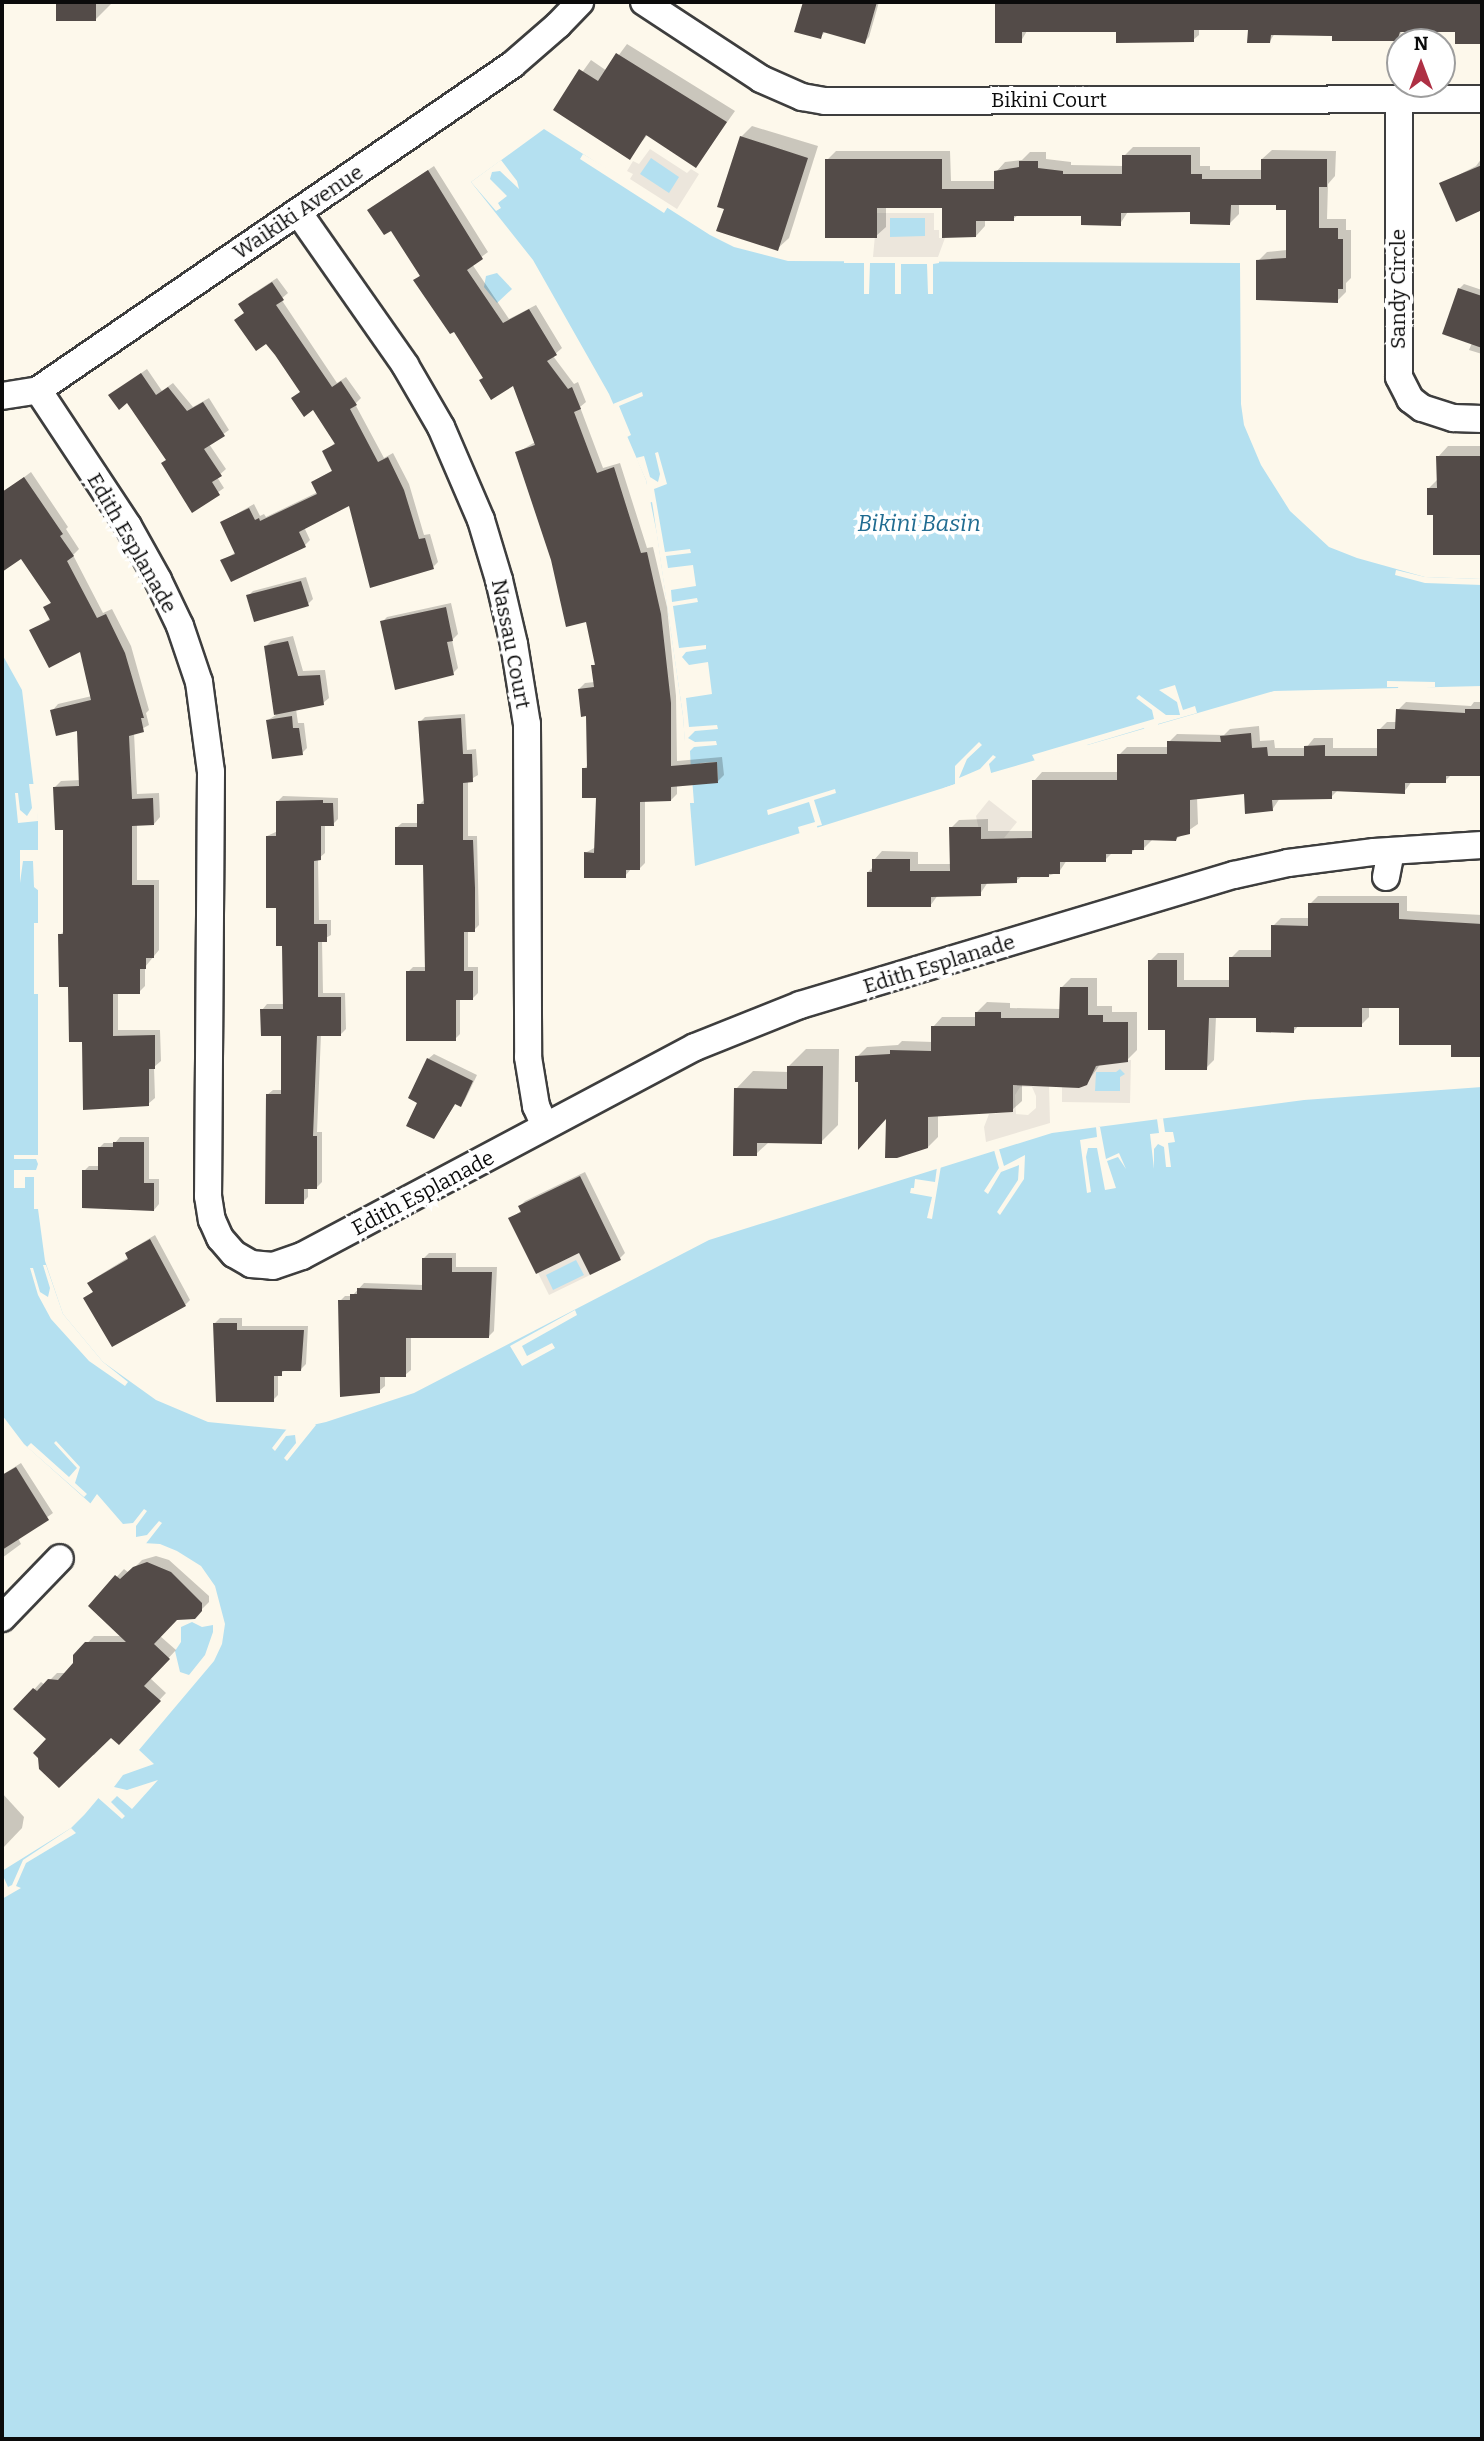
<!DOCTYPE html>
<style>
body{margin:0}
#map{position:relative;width:1484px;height:2441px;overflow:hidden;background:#fdf8eb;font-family:Bitter,serif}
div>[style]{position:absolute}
.plaza>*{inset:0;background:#ece6dc}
.water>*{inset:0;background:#b4e0f0}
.pier>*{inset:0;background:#fdf8eb}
.shadow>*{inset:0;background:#0003}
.building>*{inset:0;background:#534b48}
.roads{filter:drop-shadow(2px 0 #3e3e3e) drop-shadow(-2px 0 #3e3e3e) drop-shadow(0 2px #3e3e3e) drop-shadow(0 -2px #3e3e3e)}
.minor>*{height:26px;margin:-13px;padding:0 13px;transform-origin:13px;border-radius:13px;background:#fff}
span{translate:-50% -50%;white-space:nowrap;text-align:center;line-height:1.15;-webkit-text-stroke:7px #fff;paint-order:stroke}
.street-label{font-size:21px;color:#0b0b0b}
.water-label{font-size:23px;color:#216c91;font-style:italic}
.frame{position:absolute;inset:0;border:4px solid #0b0b0b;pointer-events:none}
.north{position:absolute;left:1386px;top:28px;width:70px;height:70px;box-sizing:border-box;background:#fff;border:2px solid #9d9d9d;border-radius:50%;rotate:0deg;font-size:19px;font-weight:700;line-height:28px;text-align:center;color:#0b0b0b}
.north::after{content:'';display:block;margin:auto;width:24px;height:32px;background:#ae3044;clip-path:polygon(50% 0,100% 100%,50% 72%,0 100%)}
</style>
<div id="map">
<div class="plaza">
<i style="clip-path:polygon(650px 149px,687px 173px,691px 169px,699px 174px,677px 209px,630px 179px,633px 174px,627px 171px,633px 161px,639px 164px)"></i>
<i style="clip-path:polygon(877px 213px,934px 213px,934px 230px,939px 230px,939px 238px,945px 238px,938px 257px,873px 257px)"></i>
<i style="clip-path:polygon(989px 800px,1017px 822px,1004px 838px,981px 839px,976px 816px)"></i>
<i style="clip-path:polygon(1128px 1060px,1131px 1060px,1130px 1103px,1062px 1102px,1062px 1085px,1078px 1088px,1096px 1066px)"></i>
<i style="clip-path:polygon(evenodd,1013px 1085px,1049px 1086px,1050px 1123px,986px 1142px,984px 1127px,989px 1114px,1013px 1112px,1013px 1085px,1020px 1087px,1032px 1087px,1036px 1096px,1036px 1108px,1028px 1115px,1016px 1114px,1015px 1095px,1020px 1087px)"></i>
<i style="clip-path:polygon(579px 1253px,590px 1275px,549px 1295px,538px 1273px)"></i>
</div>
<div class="water">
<i style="clip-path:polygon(544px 129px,710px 235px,734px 247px,788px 261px,1240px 263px,1241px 404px,1244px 425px,1261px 465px,1290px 511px,1329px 547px,1357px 558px,1425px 577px,1482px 579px,1482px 686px,1274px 691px,991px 773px,695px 866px,683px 716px,657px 534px,646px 480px,609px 394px,533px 260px,471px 182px)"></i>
<i style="clip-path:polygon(651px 158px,679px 177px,669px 193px,640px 174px)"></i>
<i style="clip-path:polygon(890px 218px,925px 218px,925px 236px,890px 237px)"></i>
<i style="clip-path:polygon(497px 273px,512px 289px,497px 303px,484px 287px,486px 276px)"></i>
<i style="clip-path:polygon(2px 654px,22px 690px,38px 821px,38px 1209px,45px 1261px,63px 1314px,103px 1362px,156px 1400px,208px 1422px,290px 1430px,326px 1422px,414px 1393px,709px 1240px,1052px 1133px,1304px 1100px,1482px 1087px,1482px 2439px,2px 2439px,2px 1871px,71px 1828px,85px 1814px,214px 1661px,222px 1644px,225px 1624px,215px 1586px,201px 1566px,177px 1551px,160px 1544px,143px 1543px,90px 1503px,24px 1444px,2px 1415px)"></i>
<i style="clip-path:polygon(1120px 1069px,1125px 1074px,1120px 1077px,1120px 1091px,1095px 1091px,1096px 1072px,1116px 1072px)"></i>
<i style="clip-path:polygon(576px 1260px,584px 1275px,553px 1290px,546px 1275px)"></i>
<i style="clip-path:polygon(192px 1622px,202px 1627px,213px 1625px,213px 1632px,205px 1655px,189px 1675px,180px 1672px,175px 1651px,181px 1642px,181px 1627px)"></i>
</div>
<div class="pier">
<i style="clip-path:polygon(583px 154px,669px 205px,664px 213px,580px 159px)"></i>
<i style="clip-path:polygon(501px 160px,517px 181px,519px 189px,500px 171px,492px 172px,490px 179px,507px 196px,498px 203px,501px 208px,496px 211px,471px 182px)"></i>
<i style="clip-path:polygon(844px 260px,939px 260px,939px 263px,933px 264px,933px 294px,928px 294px,927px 264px,901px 264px,901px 294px,895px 294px,895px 263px,870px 263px,869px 294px,864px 294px,864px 263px,844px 263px)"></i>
<i style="clip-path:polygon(642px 392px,643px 396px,619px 406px,631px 435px,627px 437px,625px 433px,621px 434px,613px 404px)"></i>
<i style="clip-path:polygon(658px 452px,667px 484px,654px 489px,665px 552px,690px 549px,691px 553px,666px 556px,668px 568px,693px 565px,696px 586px,671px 590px,672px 602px,697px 598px,698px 602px,673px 606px,679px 648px,706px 645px,706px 649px,686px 652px,682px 657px,689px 665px,708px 662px,712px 694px,686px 698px,689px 727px,717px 725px,718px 729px,695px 731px,688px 738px,695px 742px,716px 741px,717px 745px,694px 747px,690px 751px,691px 771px,700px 770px,700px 763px,717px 762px,718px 782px,701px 784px,692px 778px,694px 803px,688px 803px,687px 765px,684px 765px,682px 746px,685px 745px,683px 716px,653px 508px,652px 502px,648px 503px,644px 486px,647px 485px,646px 480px,636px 458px,644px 456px,650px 477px,658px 482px,660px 474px,655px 453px)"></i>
<i style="clip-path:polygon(1396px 570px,1425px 577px,1482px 579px,1482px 585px,1425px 583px,1395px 575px)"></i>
<i style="clip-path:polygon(1387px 681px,1435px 682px,1435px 687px,1399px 691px,1398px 687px,1387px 687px)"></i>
<i style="clip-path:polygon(1175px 685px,1183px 710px,1195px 706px,1197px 713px,1158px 724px,1158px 728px,1145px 731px,1144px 728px,1087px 745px,1088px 748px,1071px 754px,1069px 751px,1035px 761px,1032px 755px,1154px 719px,1152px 710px,1136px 698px,1139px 695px,1166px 715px,1180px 715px,1177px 702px,1159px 690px)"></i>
<i style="clip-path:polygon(979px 742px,982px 745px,967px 759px,959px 778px,980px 769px,993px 755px,996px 757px,989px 764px,992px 777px,945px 791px,944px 788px,955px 784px,955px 766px)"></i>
<i style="clip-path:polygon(29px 784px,37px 784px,38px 821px,18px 823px,15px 793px,18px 793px,20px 810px,27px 816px,32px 808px)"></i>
<i style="clip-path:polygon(835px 789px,836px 793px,814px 800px,822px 825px,817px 826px,818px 830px,800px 835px,798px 827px,815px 822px,809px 802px,768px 815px,767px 810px)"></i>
<i style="clip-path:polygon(20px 850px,39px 850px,39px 870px,43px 870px,43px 885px,39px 886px,39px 891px,34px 887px,33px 861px,23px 861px,20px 883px)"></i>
<i style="clip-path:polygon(34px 923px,39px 923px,39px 949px,43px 950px,39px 994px,34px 994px)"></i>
<i style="clip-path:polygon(1163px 1118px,1165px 1132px,1173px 1132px,1175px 1142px,1168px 1143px,1171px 1167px,1166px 1167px,1164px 1147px,1158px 1144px,1154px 1149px,1154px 1169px,1150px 1134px,1159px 1133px,1157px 1119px)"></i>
<i style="clip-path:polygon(1096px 1127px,1100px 1127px,1106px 1159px,1119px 1153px,1126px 1169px,1118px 1157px,1107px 1161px,1116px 1188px,1105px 1190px,1097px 1148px,1088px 1148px,1086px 1157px,1091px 1192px,1087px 1193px,1080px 1140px,1097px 1137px)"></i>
<i style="clip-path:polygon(999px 1149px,1004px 1166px,1025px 1155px,1024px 1179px,1000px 1215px,997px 1212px,1018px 1180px,1019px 1165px,1001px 1172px,988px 1194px,984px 1191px,999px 1168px,994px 1150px)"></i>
<i style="clip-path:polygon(14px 1155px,42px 1155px,38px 1209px,34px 1209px,34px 1177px,25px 1177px,25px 1188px,14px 1188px,14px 1170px,36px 1170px,38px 1164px,36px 1159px,14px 1159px)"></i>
<i style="clip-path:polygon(941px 1166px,932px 1219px,927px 1218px,932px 1197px,910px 1193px,911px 1188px,914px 1188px,915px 1179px,935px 1182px,937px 1167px)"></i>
<i style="clip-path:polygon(43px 1265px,46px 1265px,63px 1314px,103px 1362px,128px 1382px,125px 1386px,89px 1361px,51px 1319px,38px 1295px,30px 1268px,33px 1268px,40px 1292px,48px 1297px,50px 1288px)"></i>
<i style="clip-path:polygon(575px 1310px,577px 1315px,522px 1346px,527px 1356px,552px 1343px,555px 1348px,522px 1366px,510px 1346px)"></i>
<i style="clip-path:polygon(313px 1422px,316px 1425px,287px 1461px,284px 1458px,296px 1443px,295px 1435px,286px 1436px,275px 1451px,272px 1448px,289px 1426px)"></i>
<i style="clip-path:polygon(56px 1441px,80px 1467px,75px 1483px,87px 1494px,84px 1497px,27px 1447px,31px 1443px,69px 1477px,77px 1468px,54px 1443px)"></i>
<i style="clip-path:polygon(97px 1494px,123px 1524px,133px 1523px,144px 1509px,147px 1511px,136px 1526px,136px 1537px,147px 1535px,159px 1521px,162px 1523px,144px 1546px,90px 1504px)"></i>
<i style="clip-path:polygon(138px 1749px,154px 1764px,123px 1775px,114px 1787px,127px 1790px,158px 1780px,132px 1809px,117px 1796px,111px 1802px,125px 1816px,122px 1819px,96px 1796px)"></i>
<i style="clip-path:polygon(71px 1828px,76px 1833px,26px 1863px,16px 1886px,21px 1888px,2px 1899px,2px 1880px,4px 1878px,8px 1887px,12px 1885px,23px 1860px)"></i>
</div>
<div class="shadow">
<i style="clip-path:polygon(58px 2px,113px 2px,95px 20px,58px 20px)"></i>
<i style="clip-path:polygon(805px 2px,879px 2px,869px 37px,864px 42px,826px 31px,820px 37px,796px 31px)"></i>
<i style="clip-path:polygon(1482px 2px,1482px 42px,1457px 42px,1457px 30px,1403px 30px,1397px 39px,1275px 33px,1270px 41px,1249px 28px,1199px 28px,1199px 35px,1193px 40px,1117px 30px,1027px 31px,1021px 41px,996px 3px)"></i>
<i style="clip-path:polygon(627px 44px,735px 111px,696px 166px,648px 134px,629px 158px,555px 110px,591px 60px,607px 71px)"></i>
<i style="clip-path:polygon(752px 126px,818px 146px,789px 238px,777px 249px,726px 208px,741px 137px)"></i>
<i style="clip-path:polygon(1133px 147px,1200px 147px,1200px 166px,1210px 166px,1210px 170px,1262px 170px,1262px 159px,1272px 150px,1336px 151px,1335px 176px,1328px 184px,1327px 219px,1346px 219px,1346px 230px,1351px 230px,1351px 278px,1346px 283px,1346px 292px,1337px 301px,1258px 261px,1267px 252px,1287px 250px,1287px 208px,1277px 203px,1239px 203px,1239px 214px,1230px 223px,1192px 210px,1129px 210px,1120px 224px,1083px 215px,1018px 215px,1013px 219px,985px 219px,985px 226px,976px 236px,943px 206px,886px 206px,886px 227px,876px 236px,827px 160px,836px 151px,950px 151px,951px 181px,996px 181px,996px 172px,1005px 162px,1022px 160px,1030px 152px,1046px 152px,1046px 159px,1071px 162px,1071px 165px,1124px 166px,1124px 156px)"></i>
<i style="clip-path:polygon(1482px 158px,1482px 210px,1457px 220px,1441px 184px,1476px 166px)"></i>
<i style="clip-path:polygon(434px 166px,488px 252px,472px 264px,509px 319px,536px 305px,562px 348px,553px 356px,574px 384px,578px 382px,586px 402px,580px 407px,603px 468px,620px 463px,647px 548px,653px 547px,667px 607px,676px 696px,677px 761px,722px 757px,724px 775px,718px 781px,677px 785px,677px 794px,671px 800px,645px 800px,645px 863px,639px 869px,631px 869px,625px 876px,585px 853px,596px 847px,597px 797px,584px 769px,589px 764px,588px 714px,579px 689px,585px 683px,595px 682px,593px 666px,596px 663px,587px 620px,552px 560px,517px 453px,535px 442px,514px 383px,485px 377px,455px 329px,415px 281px,421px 274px,391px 228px,369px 210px)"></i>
<i style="clip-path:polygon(277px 278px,288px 293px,281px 299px,337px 383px,346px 377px,361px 398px,355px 404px,384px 458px,393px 453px,409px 484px,424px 535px,430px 534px,438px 562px,433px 567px,350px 504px,304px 527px,310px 540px,305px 545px,232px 580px,222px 561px,236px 552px,222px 522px,254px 504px,260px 516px,264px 514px,266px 517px,318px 492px,313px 482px,333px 470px,324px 452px,336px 442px,314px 408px,294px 398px,302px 391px,246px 312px,245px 299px)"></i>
<i style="clip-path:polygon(1464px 284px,1482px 290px,1482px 354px,1469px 350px,1472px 343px,1459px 289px)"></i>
<i style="clip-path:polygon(147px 369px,162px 391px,173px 383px,193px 407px,209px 398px,229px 430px,209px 444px,226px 469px,217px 477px,224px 488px,193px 510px,167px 459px,128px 401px,110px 395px)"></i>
<i style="clip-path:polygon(1448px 446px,1482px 446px,1482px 554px,1434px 554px,1434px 514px,1429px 488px,1438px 479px,1438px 457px)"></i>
<i style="clip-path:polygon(31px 472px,68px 527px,66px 529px,79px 549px,73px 555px,103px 613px,112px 609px,131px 646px,149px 710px,146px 713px,149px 725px,134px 733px,137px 794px,159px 793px,160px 817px,154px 824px,137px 824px,137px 880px,159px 880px,159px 950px,145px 967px,145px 986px,139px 992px,118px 992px,118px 1030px,160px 1030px,161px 1061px,154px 1067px,155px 1098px,148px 1104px,84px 1041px,60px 935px,65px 930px,64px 828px,55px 787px,61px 781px,81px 780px,78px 729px,52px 711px,58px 704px,92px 696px,81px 649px,31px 631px,51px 618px,46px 608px,52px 601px,22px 557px,3px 569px,2px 567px,2px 501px,6px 498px,3px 493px)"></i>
<i style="clip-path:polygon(306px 577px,313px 599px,308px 604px,248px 596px,253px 591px)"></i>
<i style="clip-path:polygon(451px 603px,458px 634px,452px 640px,458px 668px,453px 673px,382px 622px,387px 617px)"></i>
<i style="clip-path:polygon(293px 636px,303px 671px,325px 670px,329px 698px,323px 703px,296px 709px,298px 723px,304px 723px,307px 748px,302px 753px,268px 720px,276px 715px,266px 646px,271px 641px)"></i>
<i style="clip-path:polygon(1406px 702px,1471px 706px,1474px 702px,1482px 702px,1482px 774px,1452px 774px,1445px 781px,1412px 781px,1404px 792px,1338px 790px,1331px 797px,1280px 798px,1272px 810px,1245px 793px,1197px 797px,1198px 824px,1176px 839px,1152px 840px,1144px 848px,1136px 848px,1132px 852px,1113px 852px,1105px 860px,1067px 860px,1059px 872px,1048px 876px,1022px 876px,1016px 881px,988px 882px,980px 894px,938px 895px,930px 906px,868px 872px,873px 867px,874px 860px,882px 851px,918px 852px,918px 864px,951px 864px,951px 828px,959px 820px,988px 819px,988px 831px,1034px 831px,1034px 781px,1042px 772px,1119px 772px,1119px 755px,1127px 747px,1169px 747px,1169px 742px,1177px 734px,1224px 735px,1230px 729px,1259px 726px,1260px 741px,1274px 740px,1275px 748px,1306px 748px,1314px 738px,1333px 738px,1333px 748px,1379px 748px,1379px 730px,1387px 722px,1397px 722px,1398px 710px)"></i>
<i style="clip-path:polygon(465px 714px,467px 750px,476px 749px,478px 775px,468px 781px,468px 836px,477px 836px,479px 925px,474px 930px,468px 930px,468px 967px,478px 967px,478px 993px,473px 998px,460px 998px,460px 1034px,455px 1039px,408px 972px,413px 967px,427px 967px,425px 864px,396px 828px,402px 823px,418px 823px,419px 805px,424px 800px,420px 722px,425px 717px)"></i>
<i style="clip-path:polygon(283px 796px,338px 798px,338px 819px,333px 824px,325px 824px,325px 853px,318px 859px,319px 920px,331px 920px,331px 935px,322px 940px,323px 993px,345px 993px,346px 1029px,341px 1034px,321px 1034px,317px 1132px,322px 1132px,322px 1182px,317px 1187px,308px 1187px,308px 1197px,303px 1202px,267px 1095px,273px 1090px,282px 1090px,282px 1034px,262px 1010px,267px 1004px,284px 1004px,284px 944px,267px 836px,278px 831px,278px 801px)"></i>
<i style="clip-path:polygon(1318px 896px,1407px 896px,1407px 911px,1482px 915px,1482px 1056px,1453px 1056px,1453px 1043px,1401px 1006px,1369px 1006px,1369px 1017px,1361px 1025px,1299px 1025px,1294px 1031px,1258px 1017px,1216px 1017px,1214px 1060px,1206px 1068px,1167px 1029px,1150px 961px,1158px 953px,1184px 953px,1184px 980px,1231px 980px,1231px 958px,1239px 950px,1273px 950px,1273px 926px,1281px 918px,1310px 918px,1310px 904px)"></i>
<i style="clip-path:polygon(1071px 978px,1097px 978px,1097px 1006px,1112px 1006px,1112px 1012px,1137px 1012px,1137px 1050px,1127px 1060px,1101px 1063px,1086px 1084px,1022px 1084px,1022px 1101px,1012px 1110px,938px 1115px,938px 1137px,928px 1147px,888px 1116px,860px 1080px,857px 1057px,867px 1047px,898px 1045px,902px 1041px,933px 1042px,933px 1027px,942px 1017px,977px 1017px,977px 1012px,987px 1002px,1010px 1003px,1010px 1008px,1061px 1009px,1061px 988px)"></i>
<i style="clip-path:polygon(806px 1049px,839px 1049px,838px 1125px,821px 1142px,769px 1142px,756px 1154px,736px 1089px,753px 1071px,789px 1072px,789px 1066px)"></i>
<i style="clip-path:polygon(434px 1054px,477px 1075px,465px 1100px,460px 1105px,456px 1103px,434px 1137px,420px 1103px,428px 1059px)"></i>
<i style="clip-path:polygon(120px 1137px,149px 1137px,149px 1179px,159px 1179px,159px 1204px,154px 1210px,84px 1171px,89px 1166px,99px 1166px,99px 1148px,104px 1143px,115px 1143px)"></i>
<i style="clip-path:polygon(585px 1172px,625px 1253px,620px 1258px,580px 1251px,510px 1219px,522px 1210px,520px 1206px,525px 1201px)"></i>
<i style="clip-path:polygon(155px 1235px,190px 1300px,185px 1305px,85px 1298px,94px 1291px,90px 1283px,95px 1278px,129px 1257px,127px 1254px,132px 1249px)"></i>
<i style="clip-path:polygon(429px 1253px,456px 1253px,456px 1267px,497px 1267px,494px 1331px,489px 1336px,411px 1336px,411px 1370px,405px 1375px,385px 1375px,385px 1386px,379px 1391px,340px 1301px,345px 1296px,352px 1296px,364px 1283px,424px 1285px,424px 1258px)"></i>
<i style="clip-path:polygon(220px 1318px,242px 1318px,242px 1326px,308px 1326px,306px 1364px,300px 1370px,286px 1370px,278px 1374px,278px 1395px,273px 1400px,215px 1323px)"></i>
<i style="clip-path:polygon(21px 1463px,53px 1513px,18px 1538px,21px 1544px,2px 1558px,2px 1475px)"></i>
<i style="clip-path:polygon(156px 1556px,169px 1560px,209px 1596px,209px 1602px,194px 1617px,177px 1618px,160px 1636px,176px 1650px,150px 1678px,166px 1693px,119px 1743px,112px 1736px,94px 1755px,48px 1739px,16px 1709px,41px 1682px,45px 1685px,57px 1673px,67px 1673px,75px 1664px,75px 1656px,94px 1636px,122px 1636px,90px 1606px,124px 1569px,129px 1573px,142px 1560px)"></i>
<i style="clip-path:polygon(2px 1793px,24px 1817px,22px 1828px,2px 1849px)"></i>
</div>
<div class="building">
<i style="clip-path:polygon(56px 2px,96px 2px,96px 21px,56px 21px)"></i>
<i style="clip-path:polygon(803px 2px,877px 2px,865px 44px,823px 32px,821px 39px,794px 32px)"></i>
<i style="clip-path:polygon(995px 2px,1482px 4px,1482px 44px,1455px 44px,1455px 32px,1400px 32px,1397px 41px,1332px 41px,1332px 36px,1271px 35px,1270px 43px,1247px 43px,1248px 30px,1194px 30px,1194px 42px,1116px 43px,1116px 32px,1022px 32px,1022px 43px,995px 43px)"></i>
<i style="clip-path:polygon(616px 53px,727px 122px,696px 168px,646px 135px,630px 160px,553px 110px,579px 69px,598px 81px)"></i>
<i style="clip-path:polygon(740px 136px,808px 158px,778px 251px,716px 231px,724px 209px,717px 207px)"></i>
<i style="clip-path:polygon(1122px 155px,1191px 155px,1191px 174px,1202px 174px,1202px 179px,1261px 179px,1261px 159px,1327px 159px,1327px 187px,1319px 187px,1319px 228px,1338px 228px,1338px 239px,1343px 239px,1343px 289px,1338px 289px,1338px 303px,1256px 300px,1256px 260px,1286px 258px,1286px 210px,1276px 210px,1276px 205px,1231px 205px,1230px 225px,1190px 224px,1190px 212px,1121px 213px,1121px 226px,1081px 225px,1081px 216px,1014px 216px,1014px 221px,976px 221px,976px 237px,942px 238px,942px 208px,877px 208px,877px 238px,825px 238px,825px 159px,942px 159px,942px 189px,994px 189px,994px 171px,1019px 167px,1019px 161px,1038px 161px,1038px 168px,1063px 171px,1063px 174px,1122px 174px)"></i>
<i style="clip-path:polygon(1482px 165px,1482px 210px,1456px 222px,1439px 183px)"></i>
<i style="clip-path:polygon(428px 170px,483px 259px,467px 270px,503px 323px,529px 309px,557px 355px,547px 361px,568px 389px,572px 387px,581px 409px,574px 412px,597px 473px,614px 467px,641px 553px,647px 552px,661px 614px,671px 703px,671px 766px,717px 762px,718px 783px,671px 787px,671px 801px,640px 802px,640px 870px,626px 870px,626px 878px,584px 878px,584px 852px,594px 853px,596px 798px,582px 798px,582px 768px,587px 768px,586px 716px,581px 717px,578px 689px,594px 687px,591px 665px,595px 665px,586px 622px,566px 627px,551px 560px,515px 452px,535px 445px,513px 386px,491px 400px,479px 380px,483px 378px,454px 332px,450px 334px,413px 280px,420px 276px,391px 231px,384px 235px,367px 210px)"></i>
<i style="clip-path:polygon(272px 282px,284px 300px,276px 305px,332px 387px,341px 381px,357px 405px,350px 409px,378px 462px,388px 457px,404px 490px,419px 539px,425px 538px,434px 569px,370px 588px,349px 506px,299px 532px,306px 547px,231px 582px,220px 560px,235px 554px,220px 522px,249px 508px,255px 520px,259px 518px,260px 521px,317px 494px,311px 482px,332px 471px,322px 451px,335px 444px,313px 410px,304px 417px,291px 398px,300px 392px,275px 355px,266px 344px,256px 351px,234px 320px,244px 313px,238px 304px)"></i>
<i style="clip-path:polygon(1458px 288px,1482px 296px,1482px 348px,1442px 334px)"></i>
<i style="clip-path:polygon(141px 373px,156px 395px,168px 387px,187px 411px,203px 402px,225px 436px,204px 449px,222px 476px,212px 482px,220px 495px,192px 513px,161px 463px,166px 460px,127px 403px,119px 410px,108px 395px)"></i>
<i style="clip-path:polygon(1436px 456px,1482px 456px,1482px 555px,1433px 555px,1433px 515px,1427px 515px,1427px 488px,1437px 488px)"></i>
<i style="clip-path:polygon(24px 477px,63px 534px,60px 536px,74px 556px,67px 561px,97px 618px,106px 614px,125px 653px,144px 718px,141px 718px,144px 732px,129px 736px,132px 799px,153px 798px,154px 825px,132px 826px,132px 885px,154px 885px,154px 958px,146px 958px,146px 969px,140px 969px,140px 994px,113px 994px,113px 1036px,155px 1035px,155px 1069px,149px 1069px,149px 1106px,83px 1110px,82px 1042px,69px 1042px,68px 987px,59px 987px,58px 934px,63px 934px,63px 830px,55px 830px,53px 787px,79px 786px,77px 731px,56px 736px,50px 710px,91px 700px,80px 652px,49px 668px,29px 630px,50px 620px,43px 607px,51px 603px,21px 559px,2px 572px,2px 492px)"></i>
<i style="clip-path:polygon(301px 581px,309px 606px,254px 622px,246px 595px)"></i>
<i style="clip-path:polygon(446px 607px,453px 641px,447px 642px,454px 675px,395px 690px,380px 621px)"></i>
<i style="clip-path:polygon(288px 641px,298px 676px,320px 675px,324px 705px,274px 715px,264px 646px)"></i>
<i style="clip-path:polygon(1396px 709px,1465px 713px,1465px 709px,1482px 709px,1482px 776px,1446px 776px,1446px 783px,1405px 783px,1405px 794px,1332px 791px,1332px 799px,1272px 800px,1273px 811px,1245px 814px,1244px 794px,1190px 800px,1190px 834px,1177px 837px,1176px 841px,1144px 840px,1144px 850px,1132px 850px,1132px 854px,1106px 854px,1106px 862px,1060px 862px,1060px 874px,1049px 874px,1049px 877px,1017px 877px,1017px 883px,981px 884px,981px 896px,931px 897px,931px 907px,867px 907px,867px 872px,872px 872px,872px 859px,910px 859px,910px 871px,950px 871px,949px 827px,981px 827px,981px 839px,1032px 838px,1032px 780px,1117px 780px,1117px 754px,1167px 754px,1167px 741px,1221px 742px,1220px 736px,1251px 733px,1252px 748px,1267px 747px,1268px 756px,1304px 756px,1304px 746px,1325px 745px,1325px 756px,1377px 756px,1377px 729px,1395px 729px)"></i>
<i style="clip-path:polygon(292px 716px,293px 728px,299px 728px,303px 755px,272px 759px,266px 720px)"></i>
<i style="clip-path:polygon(461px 718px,463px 754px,472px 754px,473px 782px,463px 783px,463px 840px,473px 840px,475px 888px,475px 932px,464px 932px,464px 971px,473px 971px,473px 1000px,456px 1000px,456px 1041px,406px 1041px,406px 971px,425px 971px,423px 865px,395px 865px,395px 827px,417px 827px,417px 804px,424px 804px,418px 721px)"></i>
<i style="clip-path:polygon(323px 800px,323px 803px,333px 803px,334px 826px,321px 826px,321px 860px,314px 861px,314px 924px,327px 924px,327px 942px,318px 942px,318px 997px,341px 997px,341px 1036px,317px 1036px,313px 1136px,317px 1136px,317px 1189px,304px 1189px,304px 1204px,265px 1204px,266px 1094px,281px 1094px,281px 1036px,261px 1036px,260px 1009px,283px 1009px,282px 946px,276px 946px,276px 908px,266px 908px,266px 836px,276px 836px,276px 801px)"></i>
<i style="clip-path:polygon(1308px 903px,1399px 903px,1399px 919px,1482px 924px,1482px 1057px,1451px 1057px,1451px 1045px,1399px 1045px,1399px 1008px,1362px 1008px,1362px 1027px,1294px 1027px,1294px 1033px,1256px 1032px,1256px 1018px,1209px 1018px,1207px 1070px,1165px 1070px,1165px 1030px,1148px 1030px,1148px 960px,1177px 960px,1177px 987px,1229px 987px,1229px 957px,1271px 957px,1271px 925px,1308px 926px)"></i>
<i style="clip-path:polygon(1060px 987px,1088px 987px,1088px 1015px,1103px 1015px,1103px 1022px,1128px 1022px,1128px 1062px,1096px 1066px,1087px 1085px,1079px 1088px,1013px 1085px,1013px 1112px,928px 1117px,928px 1148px,897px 1158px,885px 1158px,886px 1119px,858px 1150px,858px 1082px,855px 1082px,855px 1056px,890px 1054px,890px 1050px,931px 1051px,931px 1026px,975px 1026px,975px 1012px,1001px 1012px,1001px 1018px,1059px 1018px)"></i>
<i style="clip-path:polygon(427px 1058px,473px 1081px,461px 1107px,455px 1104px,434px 1139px,406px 1126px,417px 1103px,408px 1098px)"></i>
<i style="clip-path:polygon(787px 1066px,823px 1066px,822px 1144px,757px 1143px,757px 1156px,733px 1156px,734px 1088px,787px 1089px)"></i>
<i style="clip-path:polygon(113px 1142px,144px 1142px,144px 1183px,154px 1183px,154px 1211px,82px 1208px,82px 1170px,98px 1170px,98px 1147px,113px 1147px)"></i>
<i style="clip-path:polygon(580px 1176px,621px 1260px,590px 1275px,579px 1253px,536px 1274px,508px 1218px,521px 1212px,518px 1206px)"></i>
<i style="clip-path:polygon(150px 1239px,186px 1306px,112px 1347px,83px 1298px,93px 1292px,87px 1283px,128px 1259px,125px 1253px)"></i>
<i style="clip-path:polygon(422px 1258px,452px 1258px,452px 1272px,492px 1272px,489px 1338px,406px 1338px,406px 1377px,380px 1377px,380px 1393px,340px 1397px,338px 1300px,350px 1300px,350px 1294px,357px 1294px,357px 1288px,422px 1290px)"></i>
<i style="clip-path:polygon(213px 1323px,237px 1323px,237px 1330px,304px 1330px,301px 1371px,282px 1371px,282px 1376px,274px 1376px,274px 1402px,216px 1402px)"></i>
<i style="clip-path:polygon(16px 1467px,49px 1520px,2px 1550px,2px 1475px)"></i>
<i style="clip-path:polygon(147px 1562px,171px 1572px,202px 1603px,202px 1611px,195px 1619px,177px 1620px,154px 1644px,170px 1659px,144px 1686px,161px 1701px,119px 1745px,111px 1738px,59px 1788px,39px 1769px,38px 1758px,33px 1753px,46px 1739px,13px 1709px,33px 1688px,37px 1691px,48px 1679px,58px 1680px,73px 1663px,73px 1655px,85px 1642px,126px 1642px,88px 1606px,115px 1575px,120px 1579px,133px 1567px)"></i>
</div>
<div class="roads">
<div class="minor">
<i style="left:644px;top:2px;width:140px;rotate:33.3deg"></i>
<i style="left:761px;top:79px;width:45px;rotate:23.7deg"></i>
<i style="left:802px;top:97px;width:23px;rotate:10deg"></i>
<i style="left:825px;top:101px;width:657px;rotate:-0.17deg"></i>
<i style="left:1399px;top:99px;width:278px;rotate:90deg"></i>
<i style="left:1399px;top:377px;width:25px;rotate:63deg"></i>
<i style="left:1410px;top:399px;width:15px;rotate:37deg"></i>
<i style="left:1422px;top:408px;width:33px;rotate:18deg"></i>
<i style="left:1453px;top:418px;width:29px;rotate:2deg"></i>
<i style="left:298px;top:212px;width:187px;rotate:55deg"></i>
<i style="left:405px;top:365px;width:72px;rotate:59.9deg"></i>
<i style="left:441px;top:427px;width:101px;rotate:66.7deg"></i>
<i style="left:481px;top:520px;width:63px;rotate:73.3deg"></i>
<i style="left:499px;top:580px;width:66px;rotate:76.8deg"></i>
<i style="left:514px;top:644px;width:81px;rotate:80.8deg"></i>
<i style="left:527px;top:724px;width:333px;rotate:89.8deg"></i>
<i style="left:528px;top:1057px;width:50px;rotate:80.7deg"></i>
<i style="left:536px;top:1106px;width:22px;rotate:66deg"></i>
<i style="left:38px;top:390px;width:163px;rotate:56.5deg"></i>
<i style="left:128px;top:526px;width:62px;rotate:60.9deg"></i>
<i style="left:158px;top:580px;width:51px;rotate:64.4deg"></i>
<i style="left:180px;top:626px;width:59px;rotate:71.3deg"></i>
<i style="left:199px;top:682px;width:91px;rotate:82.4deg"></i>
<i style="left:211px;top:772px;width:424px;rotate:90.4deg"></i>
<i style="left:208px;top:1196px;width:24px;rotate:81deg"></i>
<i style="left:212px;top:1220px;width:20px;rotate:66deg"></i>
<i style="left:220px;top:1238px;width:21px;rotate:49deg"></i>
<i style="left:234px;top:1254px;width:20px;rotate:30deg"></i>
<i style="left:251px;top:1264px;width:22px;rotate:5deg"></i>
<i style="left:273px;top:1266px;width:31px;rotate:-19deg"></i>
<i style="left:302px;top:1256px;width:445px;rotate:-28deg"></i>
<i style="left:695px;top:1047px;width:113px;rotate:-21.8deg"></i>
<i style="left:800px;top:1005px;width:453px;rotate:-16.7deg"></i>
<i style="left:1234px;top:875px;width:55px;rotate:-12.5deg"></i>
<i style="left:1288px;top:863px;width:87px;rotate:-7.3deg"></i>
<i style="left:1374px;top:852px;width:108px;rotate:-3.7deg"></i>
<i style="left:2px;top:396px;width:36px;rotate:-9deg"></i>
<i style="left:38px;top:390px;width:575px;rotate:-34.44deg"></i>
<i style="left:512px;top:65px;width:61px;rotate:-41deg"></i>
<i style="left:558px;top:25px;width:32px;rotate:-46deg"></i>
<i style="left:1386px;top:877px;width:26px;rotate:-79deg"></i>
<i style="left:2px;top:1618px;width:83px;rotate:-46deg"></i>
</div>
</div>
<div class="street-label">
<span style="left:1049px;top:100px">Bikini Court</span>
<span style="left:298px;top:212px;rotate:-34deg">Waikiki Avenue</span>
<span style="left:1398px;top:289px;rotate:-90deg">Sandy Circle</span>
<span style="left:132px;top:543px;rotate:60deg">Edith Esplanade</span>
<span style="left:511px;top:644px;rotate:79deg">Nassau Court</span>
<span style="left:939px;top:964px;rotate:-17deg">Edith Esplanade</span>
<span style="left:423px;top:1193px;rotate:-28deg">Edith Esplanade</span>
</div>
<div class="water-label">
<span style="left:919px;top:523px">Bikini Basin</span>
</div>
<div class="frame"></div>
<div class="north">N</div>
</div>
